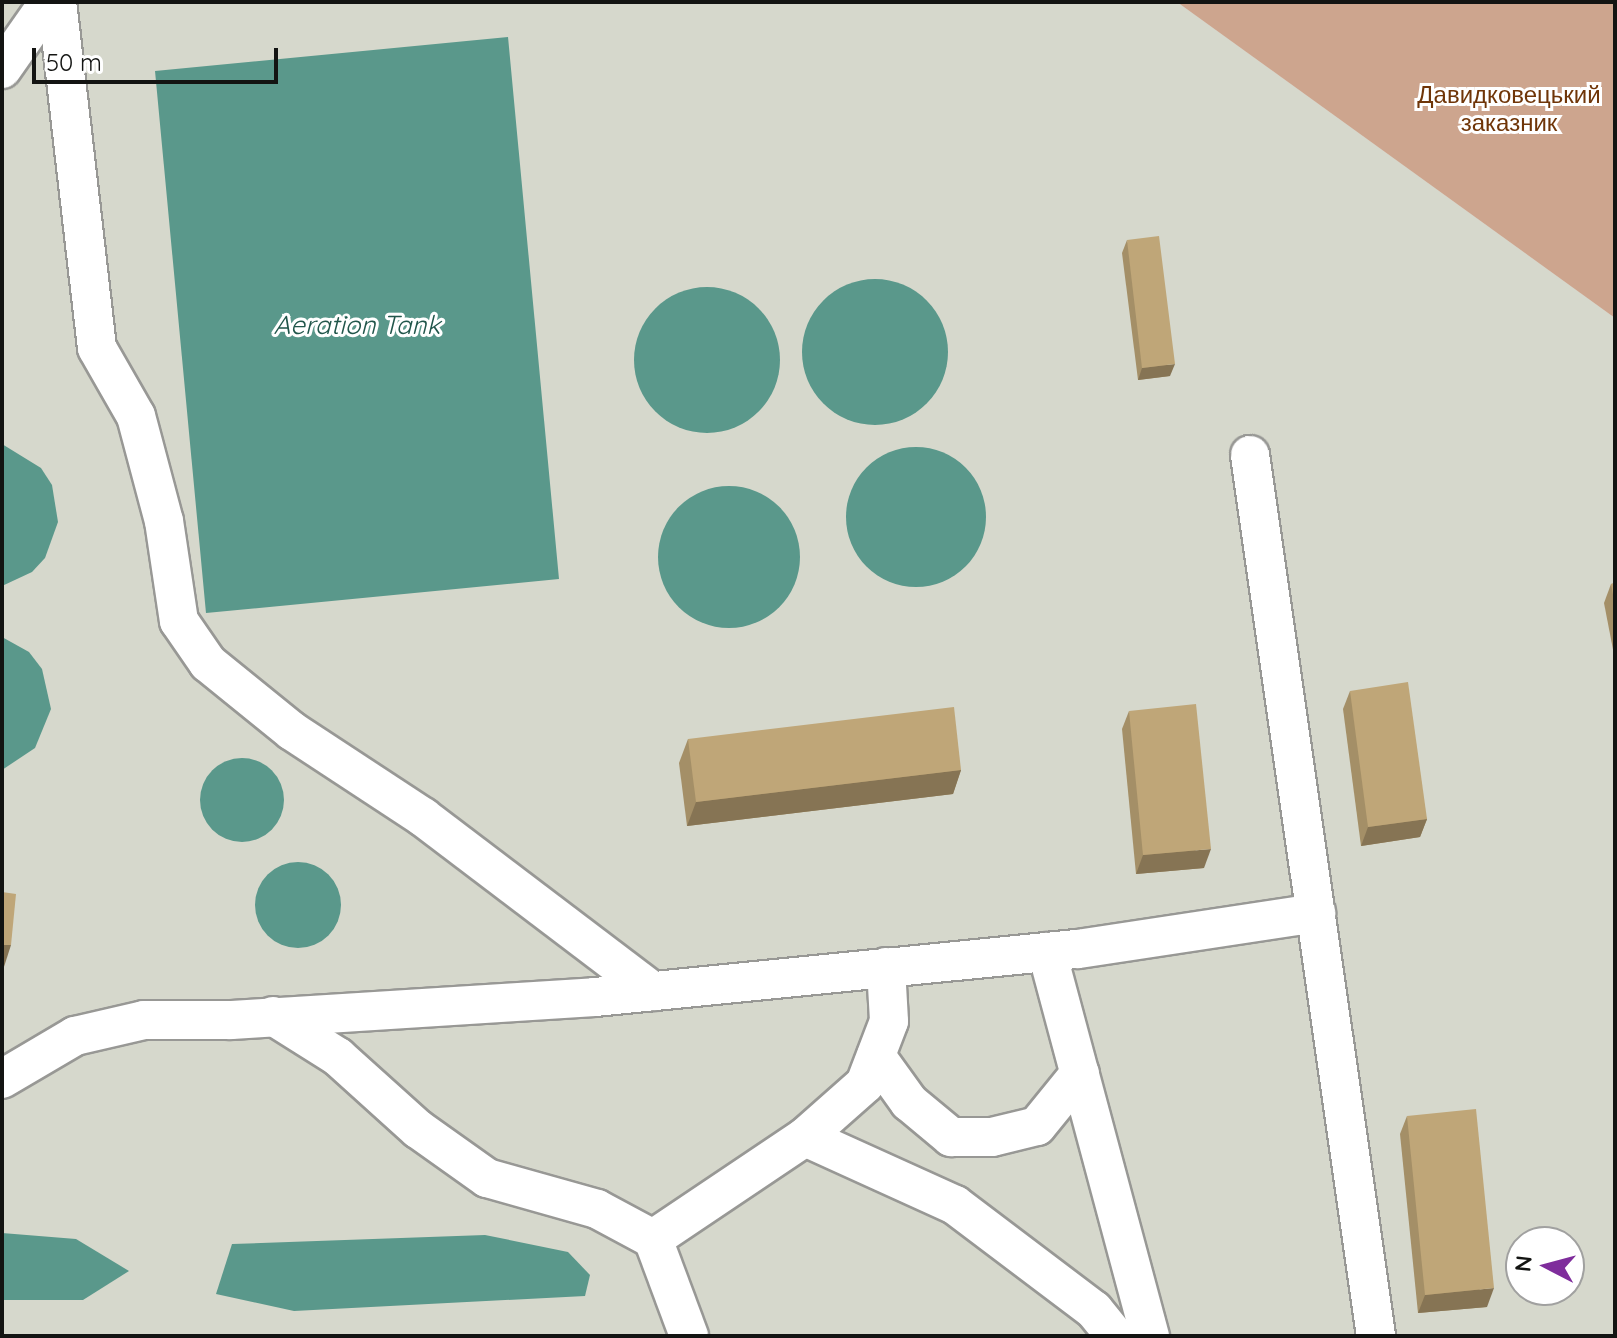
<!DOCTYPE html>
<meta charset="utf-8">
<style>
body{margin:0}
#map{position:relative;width:1617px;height:1338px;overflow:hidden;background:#e1e1de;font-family:Quicksand,sans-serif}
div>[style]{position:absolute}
.built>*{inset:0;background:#d6d8cc}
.green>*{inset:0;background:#cda58e}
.water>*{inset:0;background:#5a988b}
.round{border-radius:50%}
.roads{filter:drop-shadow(2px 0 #989895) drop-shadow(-2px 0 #989895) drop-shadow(0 2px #989895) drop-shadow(0 -2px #989895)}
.minor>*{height:38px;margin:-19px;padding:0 19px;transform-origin:19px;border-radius:19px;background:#fff}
.wall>*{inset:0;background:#a48f67}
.shaded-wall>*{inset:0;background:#867454}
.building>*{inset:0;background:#bfa678}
span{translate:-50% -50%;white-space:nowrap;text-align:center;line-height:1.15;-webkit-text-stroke:6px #fff;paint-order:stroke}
.park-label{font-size:24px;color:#6f3508}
.water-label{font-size:26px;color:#21564b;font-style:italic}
.frame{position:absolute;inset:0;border:4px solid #131412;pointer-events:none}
.north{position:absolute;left:1505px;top:1226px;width:80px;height:80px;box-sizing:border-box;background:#fff;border:2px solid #a1a1a0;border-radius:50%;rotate:276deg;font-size:22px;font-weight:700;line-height:32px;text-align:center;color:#131412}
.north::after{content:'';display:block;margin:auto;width:28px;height:36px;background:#7f2d9c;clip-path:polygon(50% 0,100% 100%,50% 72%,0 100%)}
.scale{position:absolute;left:32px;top:48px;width:246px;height:36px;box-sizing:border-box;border:4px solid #131412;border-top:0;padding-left:10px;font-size:24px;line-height:28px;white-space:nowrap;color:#131412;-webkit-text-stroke:6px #fff;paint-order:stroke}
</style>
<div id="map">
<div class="built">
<i style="clip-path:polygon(evenodd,2px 2px,1177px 2px,1615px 318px,1615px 1336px,2px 1336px,2px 2px,1521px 1242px,1569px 1242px,1569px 1290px,1521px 1290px,1521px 1242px)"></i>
</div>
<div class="green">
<i style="clip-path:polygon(1177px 2px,1615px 2px,1615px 318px)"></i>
</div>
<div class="water">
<i style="clip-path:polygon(508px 37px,559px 579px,206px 613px,155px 71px)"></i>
<i class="round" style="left:802px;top:279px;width:146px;height:146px"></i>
<i class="round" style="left:634px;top:287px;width:146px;height:146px"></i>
<i style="clip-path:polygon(2px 444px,41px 468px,52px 485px,58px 522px,45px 558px,32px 572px,2px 586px)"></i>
<i class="round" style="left:846px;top:447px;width:140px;height:140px"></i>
<i class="round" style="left:658px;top:486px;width:142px;height:142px"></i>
<i style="clip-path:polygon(2px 637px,29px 652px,42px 669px,51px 709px,35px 748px,2px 770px)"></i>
<i class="round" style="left:200px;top:758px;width:84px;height:84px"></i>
<i class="round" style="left:255px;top:862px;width:86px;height:86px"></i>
<i style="clip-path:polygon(2px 1233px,76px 1239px,129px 1271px,83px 1300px,2px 1300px)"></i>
<i style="clip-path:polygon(485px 1235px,568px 1252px,590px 1275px,585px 1296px,294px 1311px,216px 1294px,232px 1244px)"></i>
</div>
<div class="roads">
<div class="minor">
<i style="left:57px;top:2px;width:348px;rotate:83.4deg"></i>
<i style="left:97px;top:348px;width:78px;rotate:60.2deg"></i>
<i style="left:136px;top:416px;width:109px;rotate:75.1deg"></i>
<i style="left:164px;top:521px;width:101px;rotate:81.5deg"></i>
<i style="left:179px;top:621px;width:51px;rotate:55.4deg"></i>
<i style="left:208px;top:663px;width:108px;rotate:39deg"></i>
<i style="left:292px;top:731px;width:157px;rotate:33.3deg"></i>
<i style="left:423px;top:817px;width:288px;rotate:37.2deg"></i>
<i style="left:2px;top:69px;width:82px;rotate:-55deg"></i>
<i style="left:1250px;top:455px;width:890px;rotate:81.86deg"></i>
<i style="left:1047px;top:952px;width:398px;rotate:75deg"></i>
<i style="left:273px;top:1016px;width:77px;rotate:32.2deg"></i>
<i style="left:338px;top:1057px;width:108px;rotate:42deg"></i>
<i style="left:418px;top:1129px;width:85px;rotate:35.4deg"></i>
<i style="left:487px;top:1178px;width:114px;rotate:15.7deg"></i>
<i style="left:597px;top:1209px;width:64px;rotate:28.2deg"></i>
<i style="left:653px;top:1239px;width:103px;rotate:69.6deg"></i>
<i style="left:876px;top:1056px;width:57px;rotate:54.3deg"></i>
<i style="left:909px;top:1102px;width:55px;rotate:39.8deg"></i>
<i style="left:951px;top:1137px;width:41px"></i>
<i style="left:992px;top:1137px;width:46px;rotate:-13.7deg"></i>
<i style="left:1037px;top:1126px;width:68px;rotate:-50.9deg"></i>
<i style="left:2px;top:1079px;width:85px;rotate:-30.5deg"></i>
<i style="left:75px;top:1036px;width:71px;rotate:-13.1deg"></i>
<i style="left:144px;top:1020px;width:87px"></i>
<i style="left:231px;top:1020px;width:365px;rotate:-3.6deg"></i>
<i style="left:595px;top:997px;width:485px;rotate:-5.7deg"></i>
<i style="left:1078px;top:949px;width:241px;rotate:-8.6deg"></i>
<i style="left:805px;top:1137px;width:80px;rotate:-41.5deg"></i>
<i style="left:865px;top:1084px;width:67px;rotate:-69.1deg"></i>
<i style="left:889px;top:1021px;width:54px;rotate:-93.2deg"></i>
<i style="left:653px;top:1239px;width:183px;rotate:-33.9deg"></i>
<i style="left:805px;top:1137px;width:165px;rotate:24.4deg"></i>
<i style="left:955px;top:1205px;width:174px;rotate:37.1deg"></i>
<i style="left:1094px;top:1310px;width:33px;rotate:51deg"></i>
</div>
</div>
<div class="wall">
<i style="clip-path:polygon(1127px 240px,1170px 376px,1138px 380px,1122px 253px)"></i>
<i style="clip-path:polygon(1615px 583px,1615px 660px,1604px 603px,1611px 584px)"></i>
<i style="clip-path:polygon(1350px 691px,1427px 819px,1420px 837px,1361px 846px,1343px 709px)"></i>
<i style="clip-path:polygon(1129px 711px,1204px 868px,1136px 874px,1122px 729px)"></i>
<i style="clip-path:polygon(688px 739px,961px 770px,953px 794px,687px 826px,679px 763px)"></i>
<i style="clip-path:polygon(1407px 1116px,1487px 1307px,1418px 1313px,1400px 1134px)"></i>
</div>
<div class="shaded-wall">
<i style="clip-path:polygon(1175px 364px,1170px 376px,1138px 380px,1142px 368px)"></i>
<i style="clip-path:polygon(961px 770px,953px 794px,687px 826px,696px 802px)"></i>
<i style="clip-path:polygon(1427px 819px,1420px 837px,1361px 846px,1368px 827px)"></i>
<i style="clip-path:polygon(1211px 849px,1204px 868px,1136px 874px,1143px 855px)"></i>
<i style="clip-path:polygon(2px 945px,11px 945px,3px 970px,2px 969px)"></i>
<i style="clip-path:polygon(1494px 1288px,1487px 1307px,1418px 1313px,1425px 1295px)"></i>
</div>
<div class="building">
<i style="clip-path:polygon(1159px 236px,1175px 364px,1142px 368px,1127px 240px)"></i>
<i style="clip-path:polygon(1615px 583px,1615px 605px,1611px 584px)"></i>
<i style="clip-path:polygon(1408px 682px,1427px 819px,1368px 827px,1350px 691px)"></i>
<i style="clip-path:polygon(1196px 704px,1211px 849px,1143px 855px,1129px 711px)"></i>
<i style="clip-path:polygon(954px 707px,961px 770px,696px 802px,688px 739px)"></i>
<i style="clip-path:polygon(2px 892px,16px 894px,11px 945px,2px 945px)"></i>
<i style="clip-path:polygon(1476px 1109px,1494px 1288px,1425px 1295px,1407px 1116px)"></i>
</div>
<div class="park-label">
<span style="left:1509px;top:109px">Давидковецький<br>заказник</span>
</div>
<div class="water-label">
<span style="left:357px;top:325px">Aeration Tank</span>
</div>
<div class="frame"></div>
<div class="north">N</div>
<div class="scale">50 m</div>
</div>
